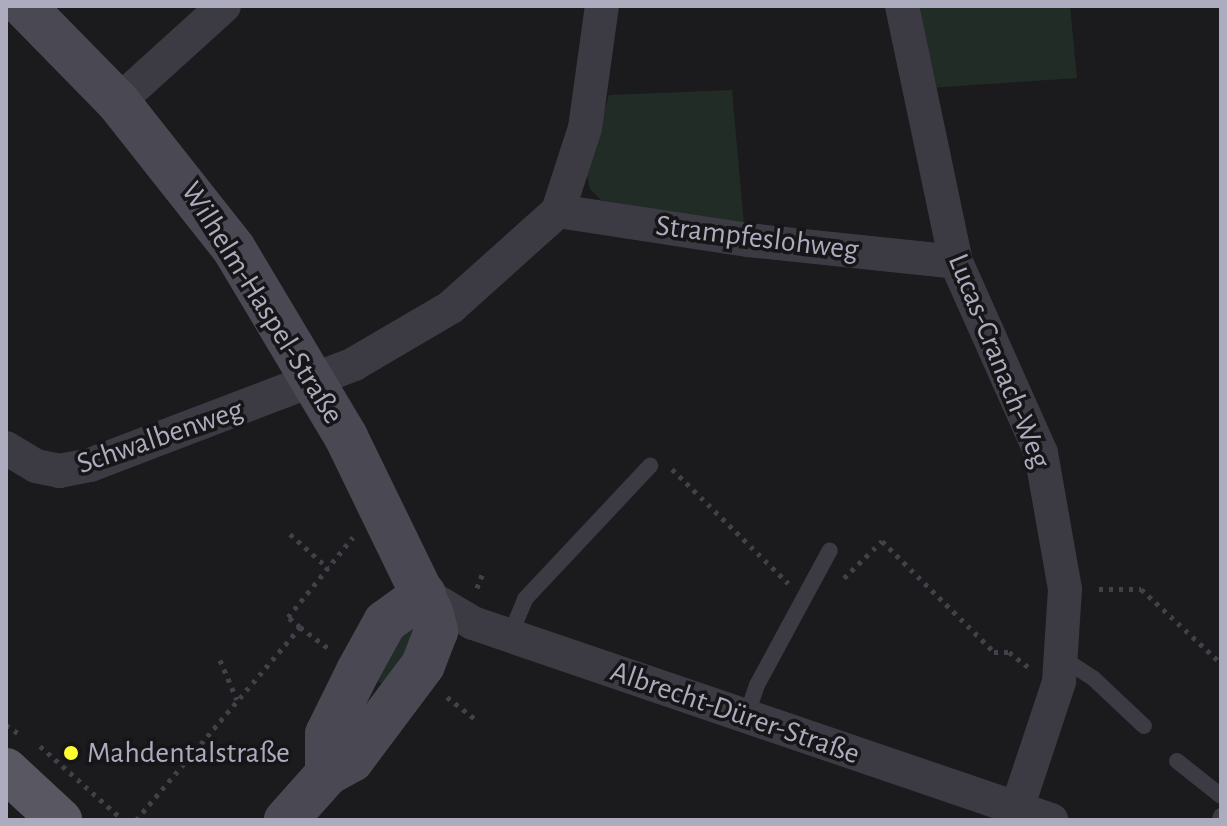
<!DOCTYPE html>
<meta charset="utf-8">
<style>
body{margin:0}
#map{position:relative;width:1227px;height:826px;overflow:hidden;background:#1b1a1d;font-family:"Alegreya Sans",sans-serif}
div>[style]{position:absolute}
.green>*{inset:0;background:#212c26}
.path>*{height:5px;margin-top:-2.5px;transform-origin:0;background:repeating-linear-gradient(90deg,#41414a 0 4px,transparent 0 10px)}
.lane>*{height:16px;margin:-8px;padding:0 8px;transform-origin:8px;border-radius:8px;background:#3c3b43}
.street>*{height:34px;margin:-17px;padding:0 17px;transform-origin:17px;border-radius:17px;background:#3c3b43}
.secondary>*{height:44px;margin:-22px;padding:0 22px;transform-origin:22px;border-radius:22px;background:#4a4953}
.primary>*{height:44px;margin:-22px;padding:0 22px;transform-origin:22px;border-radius:22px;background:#585762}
.dots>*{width:22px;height:22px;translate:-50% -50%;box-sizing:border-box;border:4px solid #161518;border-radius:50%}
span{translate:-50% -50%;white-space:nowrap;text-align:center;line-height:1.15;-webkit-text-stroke:7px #161518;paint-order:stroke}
.street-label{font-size:30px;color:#acacbe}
.poi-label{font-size:30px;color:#acacbe}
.left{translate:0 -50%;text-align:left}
.frame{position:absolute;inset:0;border:8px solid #acacbe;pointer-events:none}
</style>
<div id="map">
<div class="green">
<i style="clip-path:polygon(917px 6px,1070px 6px,1077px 78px,931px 88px)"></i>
<i style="clip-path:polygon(732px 90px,744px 225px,601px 200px,590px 189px,586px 171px,609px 95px)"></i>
<i style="clip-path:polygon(422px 617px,388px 688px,376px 680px,409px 623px)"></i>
</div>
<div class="path">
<i style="left:672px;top:469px;width:163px;rotate:44.5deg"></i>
<i style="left:290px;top:534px;width:51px;rotate:41.8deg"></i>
<i style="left:844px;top:578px;width:53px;rotate:-44.2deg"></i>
<i style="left:882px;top:541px;width:158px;rotate:44.7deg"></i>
<i style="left:994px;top:652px;width:15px"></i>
<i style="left:1009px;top:652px;width:24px;rotate:38deg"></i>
<i style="left:477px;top:588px;width:19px;rotate:-69deg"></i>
<i style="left:1099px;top:589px;width:42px"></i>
<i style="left:1141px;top:589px;width:109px;rotate:42.8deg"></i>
<i style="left:300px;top:627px;width:35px;rotate:37deg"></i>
<i style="left:220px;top:660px;width:43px;rotate:67deg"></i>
<i style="left:447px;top:697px;width:37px;rotate:38deg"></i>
<i style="left:6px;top:725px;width:14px;rotate:34deg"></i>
<i style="left:40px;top:746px;width:111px;rotate:41.7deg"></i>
<i style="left:136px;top:820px;width:253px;rotate:-49.6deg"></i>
<i style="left:300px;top:627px;width:16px;rotate:-140deg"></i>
<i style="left:288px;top:617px;width:103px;rotate:-50.9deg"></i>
</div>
<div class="lane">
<i style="left:510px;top:635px;width:39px;rotate:-67deg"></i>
<i style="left:525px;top:599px;width:183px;rotate:-46.8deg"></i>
<i style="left:1062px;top:658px;width:37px;rotate:33deg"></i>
<i style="left:1093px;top:678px;width:70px;rotate:43.3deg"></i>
<i style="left:746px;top:717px;width:34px;rotate:-71deg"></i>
<i style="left:757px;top:685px;width:153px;rotate:-61.6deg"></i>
<i style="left:1177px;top:761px;width:56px;rotate:38.5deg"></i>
<i style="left:1220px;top:820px;width:4px;rotate:-76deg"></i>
</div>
<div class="street">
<i style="left:902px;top:6px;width:262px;rotate:78.1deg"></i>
<i style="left:956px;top:262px;width:209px;rotate:66deg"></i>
<i style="left:1041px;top:453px;width:138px;rotate:80deg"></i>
<i style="left:1065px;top:589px;width:93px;rotate:93.7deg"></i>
<i style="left:1059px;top:682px;width:145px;rotate:108.4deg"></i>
<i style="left:118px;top:102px;width:143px;rotate:-42.2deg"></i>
<i style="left:558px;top:211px;width:192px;rotate:8.7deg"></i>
<i style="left:748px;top:240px;width:209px;rotate:6deg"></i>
<i style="left:6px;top:448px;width:35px;rotate:31deg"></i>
<i style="left:36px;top:466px;width:24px;rotate:12deg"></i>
<i style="left:59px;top:471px;width:32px;rotate:-11deg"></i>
<i style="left:90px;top:465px;width:283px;rotate:-20.9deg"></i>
<i style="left:354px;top:364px;width:113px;rotate:-30.4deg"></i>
<i style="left:451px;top:307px;width:144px;rotate:-41.9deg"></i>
<i style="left:558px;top:211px;width:87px;rotate:-72deg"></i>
<i style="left:585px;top:128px;width:123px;rotate:-82.1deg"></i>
<i style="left:424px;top:594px;width:57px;rotate:30.6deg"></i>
<i style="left:473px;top:623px;width:611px;rotate:18.82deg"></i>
</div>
<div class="secondary">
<i style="left:24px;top:6px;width:134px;rotate:45.6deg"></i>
<i style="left:118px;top:102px;width:187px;rotate:51.7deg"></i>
<i style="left:234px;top:249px;width:219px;rotate:59.2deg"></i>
<i style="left:346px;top:437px;width:195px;rotate:64.1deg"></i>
<i style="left:431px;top:612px;width:20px;rotate:75deg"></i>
<i style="left:436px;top:631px;width:36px;rotate:111deg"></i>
<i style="left:423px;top:665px;width:119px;rotate:126.8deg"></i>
<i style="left:352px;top:760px;width:29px;rotate:151deg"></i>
<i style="left:327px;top:774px;width:62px;rotate:131.7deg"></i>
<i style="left:327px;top:774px;width:40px;rotate:-90deg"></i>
<i style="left:327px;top:734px;width:70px;rotate:-63.8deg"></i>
<i style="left:358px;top:671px;width:56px;rotate:-61.1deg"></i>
<i style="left:385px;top:622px;width:48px;rotate:-35.7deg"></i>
</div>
<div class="primary">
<i style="left:6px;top:770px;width:74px;rotate:42.8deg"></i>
</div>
<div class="dots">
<i style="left:71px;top:753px;background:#ffff30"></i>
</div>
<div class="street-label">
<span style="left:757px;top:238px;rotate:7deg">Strampfeslohweg</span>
<span style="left:262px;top:303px;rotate:58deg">Wilhelm-Haspel-Straße</span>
<span style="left:999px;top:361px;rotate:68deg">Lucas-Cranach-Weg</span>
<span style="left:160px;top:437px;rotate:-19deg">Schwalbenweg</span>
<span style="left:735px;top:713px;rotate:19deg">Albrecht-Dürer-Straße</span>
</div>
<div class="poi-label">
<span class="left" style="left:87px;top:753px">Mahdentalstraße</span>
</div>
<div class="frame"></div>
</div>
